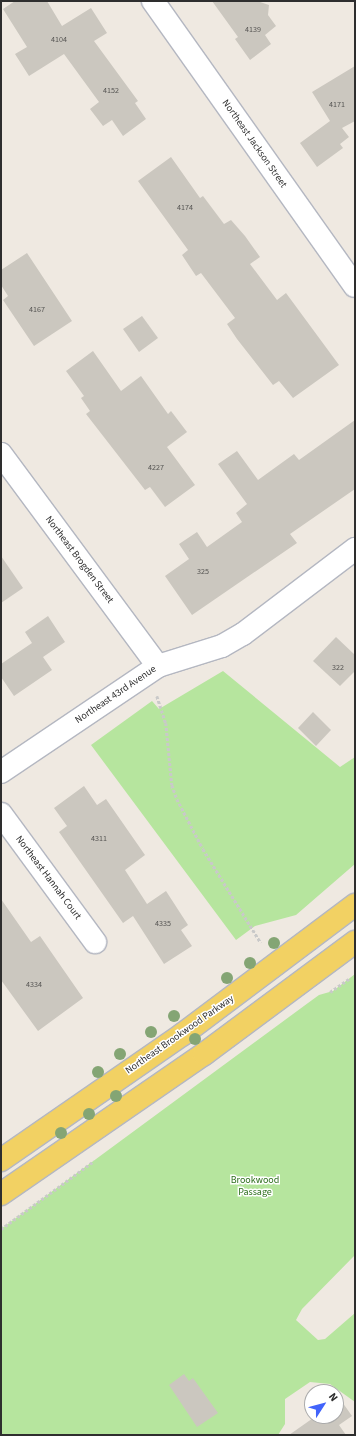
<!DOCTYPE html>
<style>
body{margin:0}
#map{position:relative;width:356px;height:1436px;overflow:hidden;background:#efe9e1;font-family:"Source Sans 3",sans-serif}
div>[style]{position:absolute}
.green>*{inset:0;background:#b6e59e}
.building>*{inset:0;background:#cbc7bf}
.path>*{height:2.5px;margin-top:-1.25px;transform-origin:0;background:repeating-linear-gradient(90deg,#c9c9c9 0 3px,transparent 0 5px)}
.roads{filter:drop-shadow(1px 0 #b4b7c1) drop-shadow(-1px 0 #b4b7c1) drop-shadow(0 1px #b4b7c1) drop-shadow(0 -1px #b4b7c1)}
.minor>*{height:22px;margin:-11px;padding:0 11px;transform-origin:11px;border-radius:11px;background:#fff}
.major>*{height:22px;margin:-11px;padding:0 11px;transform-origin:11px;border-radius:11px;background:#f2d163}
.trees>*{width:12px;height:12px;margin:-6px;border-radius:50%;background:#84a574}
span{translate:-50% -50%;white-space:nowrap;text-align:center;line-height:1.15;-webkit-text-stroke:3px #fff;paint-order:stroke}
.number-label{font-size:8px;color:#555452}
.number-label span{-webkit-text-stroke-width:0}
.street-label{font-size:10px;color:#2e2e2e}
.park-label{font-size:10px;color:#2c6e1b}
.frame{position:absolute;inset:0;border:2px solid #2e2e2e;pointer-events:none}
.north{position:absolute;left:304px;top:1384px;width:40px;height:40px;box-sizing:border-box;background:#fff;border:1px solid #ababab;border-radius:50%;rotate:54deg;font-size:11px;font-weight:700;line-height:16px;text-align:center;color:#2e2e2e}
.north::after{content:'';display:block;margin:auto;width:14px;height:18px;background:#4264fb;clip-path:polygon(50% 0,100% 100%,50% 72%,0 100%)}
</style>
<div id="map">
<div class="green">
<i style="clip-path:polygon(223px 671px,340px 767px,355px 757px,355px 864px,296px 915px,255px 926px,236px 940px,91px 745px,152px 701px,159px 709px)"></i>
<i style="clip-path:polygon(355px 974px,355px 1255px,302px 1309px,296px 1320px,318px 1340px,325px 1339px,355px 1313px,355px 1402px,330px 1384px,310px 1382px,285px 1399px,285px 1424px,278px 1435px,1px 1435px,1px 1229px,308px 1003px,319px 995px,333px 991px)"></i>
</div>
<div class="building">
<i style="clip-path:polygon(15px 1px,47px 1px,62px 26px,91px 8px,107px 33px,94px 41px,138px 101px,135px 103px,146px 119px,123px 136px,112px 120px,103px 126px,90px 109px,99px 102px,64px 54px,29px 76px,15px 54px,27px 47px,3px 9px)"></i>
<i style="clip-path:polygon(212px 1px,257px 1px,269px 5px,268px 15px,276px 26px,265px 35px,271px 44px,250px 60px,235px 39px,238px 37px)"></i>
<i style="clip-path:polygon(355px 66px,355px 121px,342px 128px,349px 137px,340px 144px,343px 148px,317px 167px,300px 143px,330px 121px,312px 92px)"></i>
<i style="clip-path:polygon(171px 157px,200px 198px,203px 196px,224px 224px,231px 220px,245px 236px,260px 257px,250px 264px,277px 300px,286px 293px,339px 365px,293px 398px,279px 381px,273px 385px,237px 339px,227px 324px,235px 318px,201px 273px,196px 276px,182px 255px,188px 250px,138px 181px)"></i>
<i style="clip-path:polygon(27px 253px,72px 321px,34px 346px,3px 300px,8px 296px,1px 285px,1px 270px)"></i>
<i style="clip-path:polygon(142px 316px,158px 338px,139px 352px,123px 329px)"></i>
<i style="clip-path:polygon(93px 351px,121px 391px,141px 376px,168px 414px,171px 411px,187px 432px,167px 447px,195px 485px,165px 507px,150px 487px,145px 490px,86px 414px,90px 411px,81px 398px,84px 396px,66px 371px)"></i>
<i style="clip-path:polygon(355px 420px,355px 489px,290px 534px,297px 543px,192px 615px,165px 576px,189px 559px,179px 544px,197px 532px,207px 547px,242px 522px,236px 513px,247px 504px,218px 464px,237px 451px,258px 480px,294px 454px,299px 460px)"></i>
<i style="clip-path:polygon(1px 556px,23px 588px,1px 603px)"></i>
<i style="clip-path:polygon(48px 616px,65px 642px,43px 657px,52px 670px,14px 696px,1px 677px,1px 664px,32px 643px,25px 632px)"></i>
<i style="clip-path:polygon(336px 637px,355px 655px,355px 671px,340px 686px,313px 661px)"></i>
<i style="clip-path:polygon(313px 712px,331px 730px,316px 746px,298px 728px)"></i>
<i style="clip-path:polygon(84px 786px,97px 805px,106px 799px,145px 855px,125px 870px,147px 904px,166px 891px,188px 925px,181px 930px,192px 946px,164px 964px,133px 916px,123px 923px,59px 832px,67px 826px,54px 808px)"></i>
<i style="clip-path:polygon(1px 899px,31px 942px,40px 936px,83px 998px,38px 1031px,1px 980px)"></i>
<i style="clip-path:polygon(184px 1374px,189px 1381px,193px 1378px,218px 1413px,197px 1427px,169px 1385px)"></i>
<i style="clip-path:polygon(340px 1399px,352px 1416px,339px 1425px,346px 1435px,289px 1435px,316px 1416px,336px 1416px,336px 1402px)"></i>
</div>
<div class="path">
<i style="left:157px;top:696px;width:28px;rotate:72deg"></i>
<i style="left:166px;top:723px;width:62px;rotate:84.5deg"></i>
<i style="left:172px;top:785px;width:15px;rotate:70deg"></i>
<i style="left:177px;top:799px;width:56px;rotate:62.5deg"></i>
<i style="left:203px;top:849px;width:110px;rotate:58.3deg"></i>
<i style="left:330px;top:992px;width:24px;rotate:-35deg"></i>
<i style="left:1px;top:1229px;width:115px;rotate:-36.2deg"></i>
</div>
<div class="roads">
<div class="minor">
<i style="left:153px;top:1px;width:349px;rotate:54.7deg"></i>
<i style="left:1px;top:454px;width:264px;rotate:53.5deg"></i>
<i style="left:1px;top:772px;width:189px;rotate:-34deg"></i>
<i style="left:158px;top:666px;width:67px;rotate:-17.4deg"></i>
<i style="left:222px;top:646px;width:24px;rotate:-30deg"></i>
<i style="left:243px;top:634px;width:141px;rotate:-37.2deg"></i>
<i style="left:1px;top:814px;width:159px;rotate:53.7deg"></i>
</div>
<div class="major">
<i style="left:1px;top:1160px;width:221px;rotate:-34.7deg"></i>
<i style="left:183px;top:1034px;width:215px;rotate:-36.9deg"></i>
<i style="left:1px;top:1194px;width:247px;rotate:-34.6deg"></i>
<i style="left:204px;top:1054px;width:188px;rotate:-36.6deg"></i>
</div>
</div>
<div class="trees">
<i style="left:274px;top:943px"></i>
<i style="left:250px;top:963px"></i>
<i style="left:227px;top:978px"></i>
<i style="left:174px;top:1016px"></i>
<i style="left:151px;top:1032px"></i>
<i style="left:195px;top:1039px"></i>
<i style="left:120px;top:1054px"></i>
<i style="left:98px;top:1072px"></i>
<i style="left:116px;top:1096px"></i>
<i style="left:89px;top:1114px"></i>
<i style="left:61px;top:1133px"></i>
</div>
<div class="number-label">
<span style="left:253px;top:30px">4139</span>
<span style="left:59px;top:40px">4104</span>
<span style="left:111px;top:91px">4152</span>
<span style="left:337px;top:105px">4171</span>
<span style="left:185px;top:208px">4174</span>
<span style="left:37px;top:310px">4167</span>
<span style="left:156px;top:468px">4227</span>
<span style="left:203px;top:572px">325</span>
<span style="left:338px;top:668px">322</span>
<span style="left:99px;top:839px">4311</span>
<span style="left:163px;top:924px">4335</span>
<span style="left:34px;top:985px">4334</span>
</div>
<div class="street-label">
<span style="left:254px;top:144px;rotate:55deg">Northeast Jackson Street</span>
<span style="left:79px;top:560px;rotate:53deg">Northeast Brogden Street</span>
<span style="left:116px;top:695px;rotate:-34deg">Northeast 43rd Avenue</span>
<span style="left:48px;top:878px;rotate:53deg">Northeast Hannah Court</span>
<span style="left:180px;top:1035px;rotate:-35deg">Northeast Brookwood Parkway</span>
</div>
<div class="park-label">
<span style="left:255px;top:1186px">Brookwood<br>Passage</span>
</div>
<div class="frame"></div>
<div class="north">N</div>
</div>
